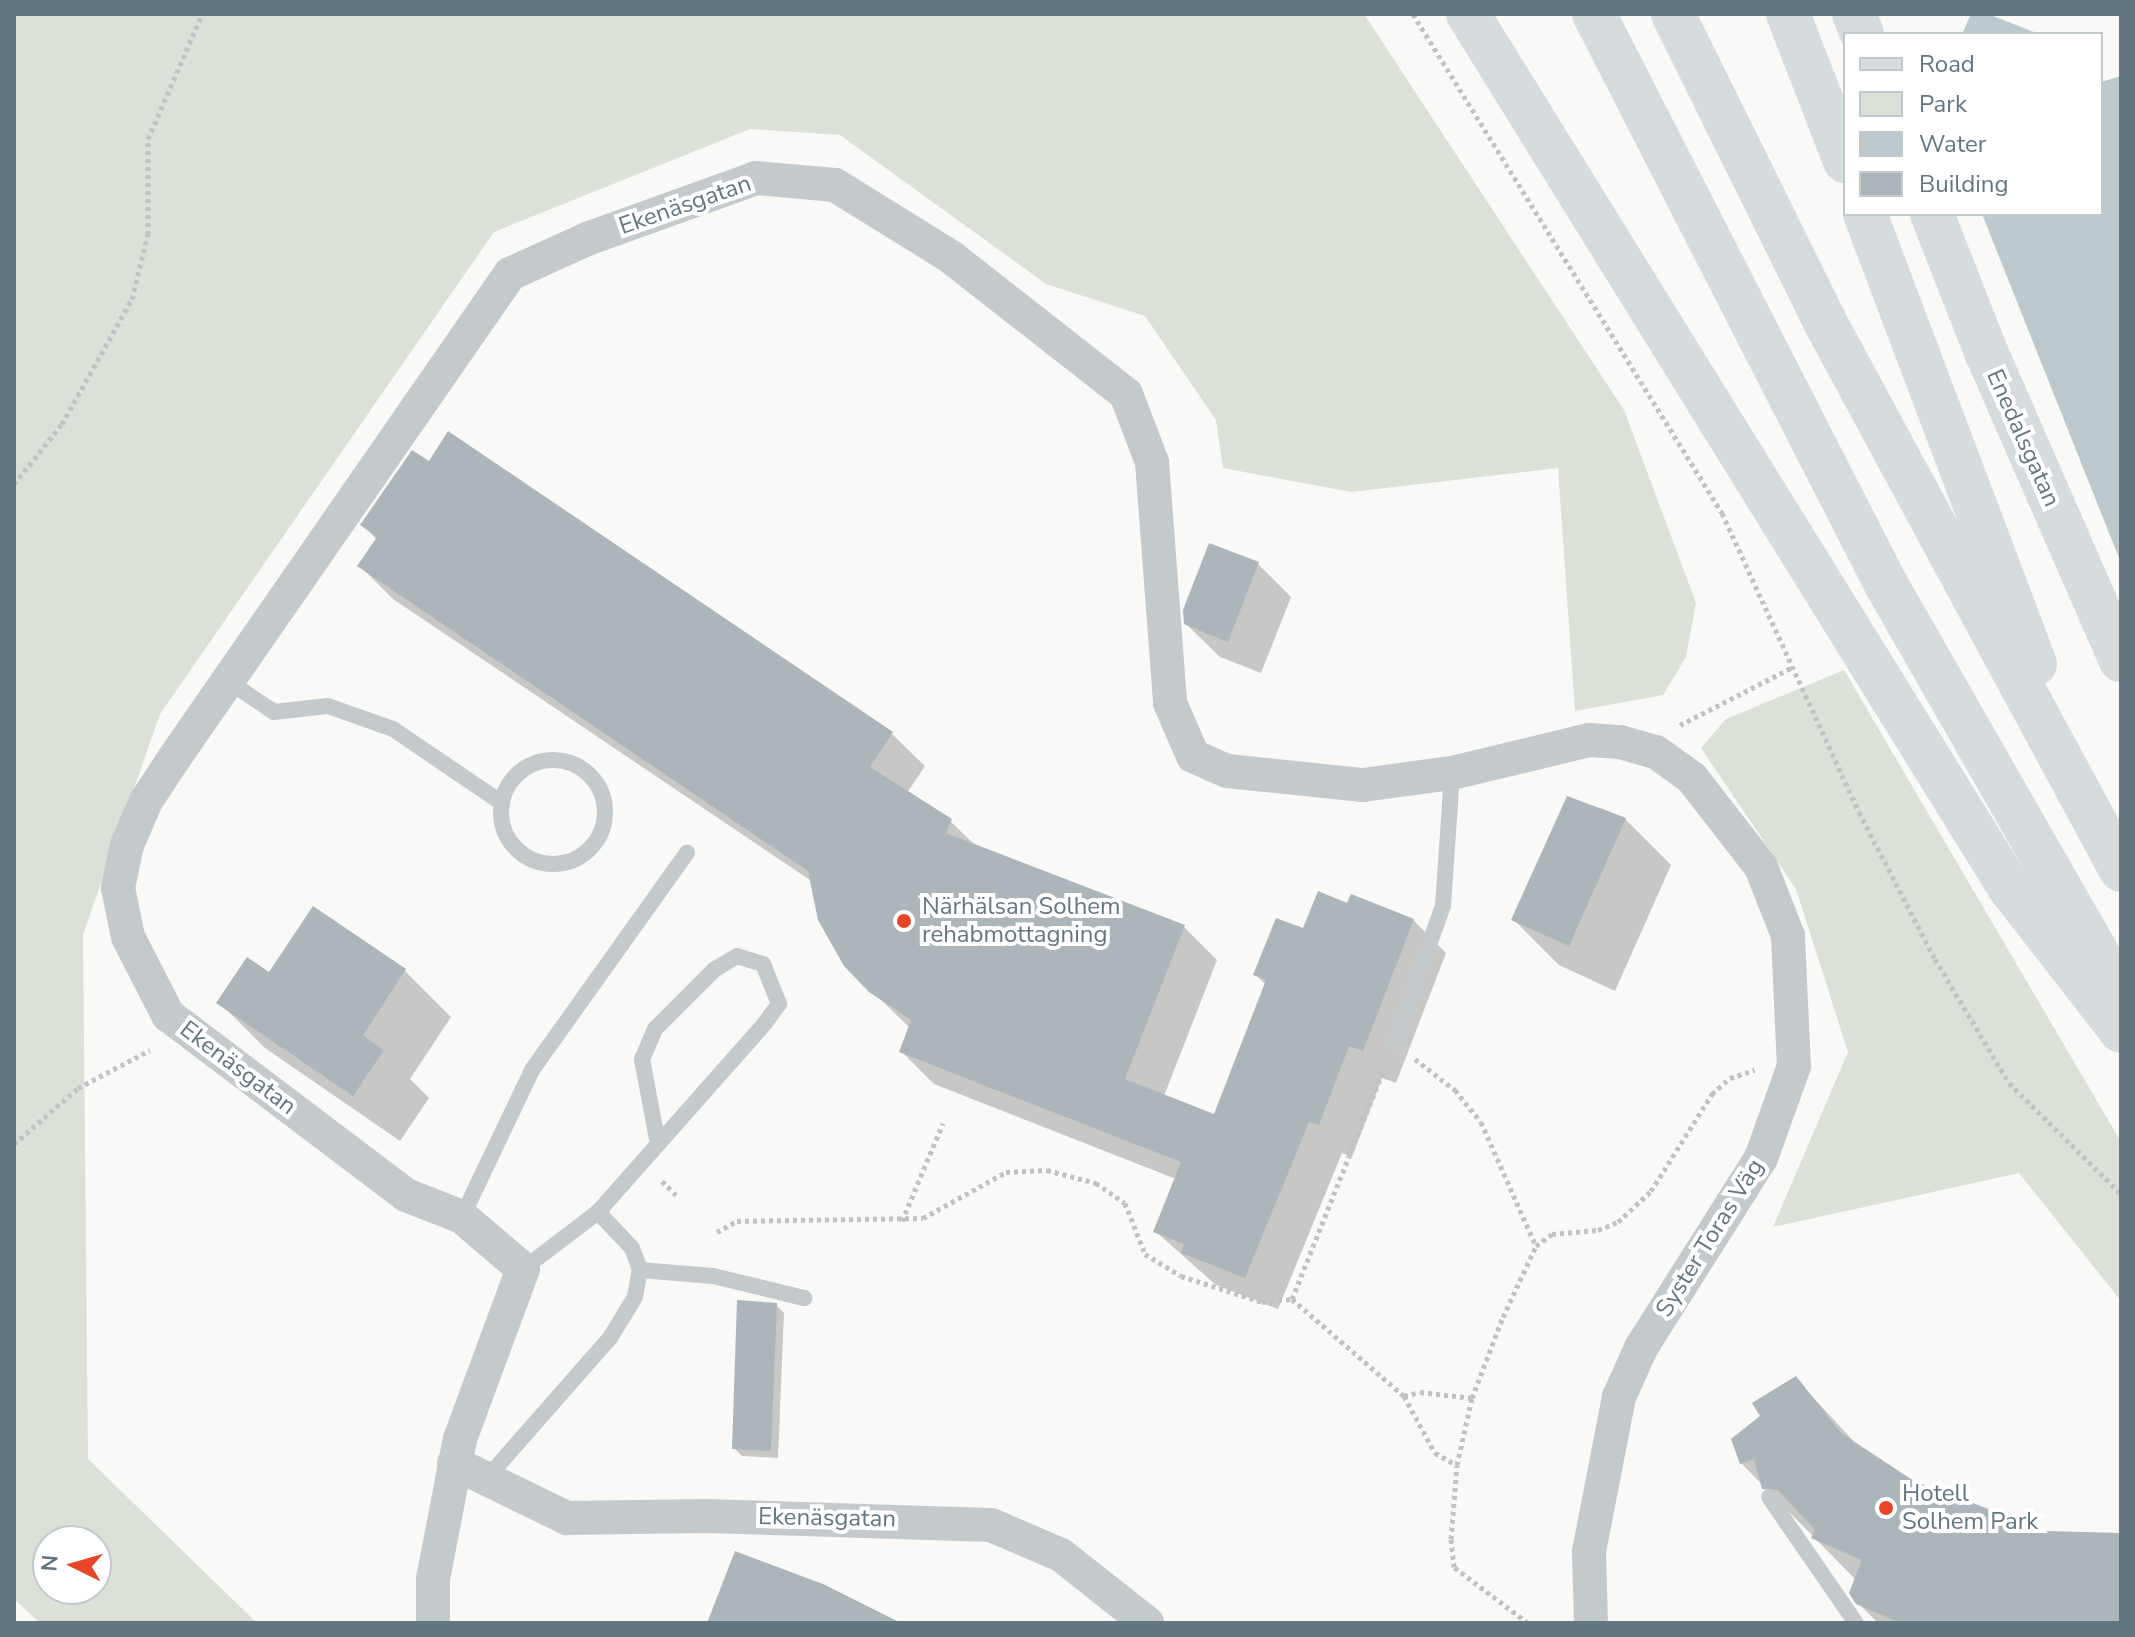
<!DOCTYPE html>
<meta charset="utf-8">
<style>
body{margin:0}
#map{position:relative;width:2135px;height:1637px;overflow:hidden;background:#f9f9f7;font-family:"Nunito Sans",sans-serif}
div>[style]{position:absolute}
.green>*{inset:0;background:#dbe1d7}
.water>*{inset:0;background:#bccacd}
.shadow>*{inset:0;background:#0003}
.building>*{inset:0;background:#abb5ba}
.path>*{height:5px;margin-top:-2.5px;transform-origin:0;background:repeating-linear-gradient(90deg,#c0c3c5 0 4px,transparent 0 8px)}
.lane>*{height:16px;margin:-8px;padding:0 8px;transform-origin:8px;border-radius:8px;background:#c4cacc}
.lane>.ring{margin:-8px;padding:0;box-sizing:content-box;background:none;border:16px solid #c4cacc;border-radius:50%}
.street>*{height:34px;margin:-17px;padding:0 17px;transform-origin:17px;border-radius:17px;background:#c4cacc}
.secondary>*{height:44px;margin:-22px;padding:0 22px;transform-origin:22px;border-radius:22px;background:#d6dbde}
.highway>*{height:44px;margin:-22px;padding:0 22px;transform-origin:22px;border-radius:22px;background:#d6dbde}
.dots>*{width:22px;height:22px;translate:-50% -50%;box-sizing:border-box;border:4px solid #fff;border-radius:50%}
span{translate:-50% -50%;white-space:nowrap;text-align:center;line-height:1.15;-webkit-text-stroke:8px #fff;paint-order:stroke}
.street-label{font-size:24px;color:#637782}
.poi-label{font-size:24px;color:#637782}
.left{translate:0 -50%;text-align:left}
.frame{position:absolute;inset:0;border:16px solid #637782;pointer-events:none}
.legend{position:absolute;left:1843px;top:32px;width:260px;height:184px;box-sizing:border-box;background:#fff;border:2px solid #c1c9cd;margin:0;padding:10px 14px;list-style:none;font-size:24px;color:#637782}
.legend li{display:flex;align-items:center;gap:16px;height:40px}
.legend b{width:40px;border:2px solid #c1c9cd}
.north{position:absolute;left:32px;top:1525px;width:80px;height:80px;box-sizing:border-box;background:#fff;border:2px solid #c1c9cd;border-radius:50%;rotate:275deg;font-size:22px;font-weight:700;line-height:32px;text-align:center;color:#637782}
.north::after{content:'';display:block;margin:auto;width:28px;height:36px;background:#e84427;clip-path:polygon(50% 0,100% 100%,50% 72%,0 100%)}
</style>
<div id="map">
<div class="green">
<i style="clip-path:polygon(evenodd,14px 14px,1364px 14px,1624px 410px,1696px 603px,1686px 657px,1663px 695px,1575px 711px,1558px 468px,1351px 492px,1223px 468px,1216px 420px,1145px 316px,1046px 284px,840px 135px,750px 129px,494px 232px,160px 714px,83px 935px,88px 1459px,257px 1623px,40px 1623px,14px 1599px,14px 14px,48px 1541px,96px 1541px,96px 1589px,48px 1589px,48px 1541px)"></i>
<i style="clip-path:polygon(1844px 670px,2121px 1142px,2121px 1301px,2019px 1173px,1773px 1227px,1848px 1052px,1796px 889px,1701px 748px,1726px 719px)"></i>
</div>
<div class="water">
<i style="clip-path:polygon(1971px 14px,1988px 14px,2039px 34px,1962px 34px)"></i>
<i style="clip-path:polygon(2121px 76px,2121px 563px,1982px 214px,2101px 214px,2101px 82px)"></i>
</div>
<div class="shadow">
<i style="clip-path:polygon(363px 525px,892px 734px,925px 766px,907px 793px,950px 821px,976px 846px,1184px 927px,1217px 960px,1164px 1096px,1215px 1116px,1266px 985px,1255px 974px,1304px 931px,1348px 905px,1413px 920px,1446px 953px,1396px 1083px,1382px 1078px,1352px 1157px,1342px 1153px,1278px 1309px,1216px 1285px,1155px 1231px,1176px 1179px,934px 1084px,901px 1051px,910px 1028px,845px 965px,813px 882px,393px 599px,360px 566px,377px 540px)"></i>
<i style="clip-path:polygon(1210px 545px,1258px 564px,1291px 597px,1261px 673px,1220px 657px,1186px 624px)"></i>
<i style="clip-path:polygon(1601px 808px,1625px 819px,1671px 865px,1615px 991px,1559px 965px,1513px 919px)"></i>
<i style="clip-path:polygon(314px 909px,405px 971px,451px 1017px,410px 1079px,429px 1098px,400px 1141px,265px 1048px,219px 1002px,270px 975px)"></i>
<i style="clip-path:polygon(776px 1305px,784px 1313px,778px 1458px,742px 1456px,734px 1448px)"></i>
<i style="clip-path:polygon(1796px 1379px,1860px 1448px,1913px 1482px,2047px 1533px,2121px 1535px,2121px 1623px,1878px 1623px,1858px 1603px,1856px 1580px,1741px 1463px,1763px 1417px)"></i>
</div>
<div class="building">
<i style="clip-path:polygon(448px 431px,893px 732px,870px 767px,952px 819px,946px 833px,1185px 925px,1125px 1079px,1214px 1114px,1266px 980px,1253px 975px,1276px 918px,1303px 928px,1318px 891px,1347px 903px,1351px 894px,1414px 919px,1363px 1051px,1349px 1046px,1319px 1125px,1309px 1122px,1245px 1278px,1181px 1253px,1184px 1244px,1153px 1232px,1181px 1162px,899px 1052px,911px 1020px,869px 992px,844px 966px,818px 920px,808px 871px,357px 566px,377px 537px,360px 525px,412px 450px,429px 461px)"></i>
<i style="clip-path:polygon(1209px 543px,1259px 562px,1228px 642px,1184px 624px,1183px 610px)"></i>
<i style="clip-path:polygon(1567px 796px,1626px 818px,1569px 946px,1511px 920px)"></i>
<i style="clip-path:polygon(313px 906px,406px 969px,363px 1035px,384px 1050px,353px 1096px,216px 1003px,247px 957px,269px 972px)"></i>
<i style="clip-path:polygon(737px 1300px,777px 1303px,771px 1451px,732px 1449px)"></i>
<i style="clip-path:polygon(1796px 1376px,1841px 1433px,1914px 1481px,2047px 1531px,2121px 1533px,2121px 1623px,1901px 1623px,1856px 1604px,1849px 1593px,1862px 1560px,1811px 1538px,1815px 1530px,1778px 1490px,1762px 1489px,1754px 1459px,1740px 1464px,1731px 1439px,1760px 1416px,1752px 1403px)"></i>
<i style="clip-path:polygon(735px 1551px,823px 1584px,901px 1623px,707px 1623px)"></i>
</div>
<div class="path">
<i style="left:1413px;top:14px;width:587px;rotate:58.23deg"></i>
<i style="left:1722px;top:513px;width:329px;rotate:65.4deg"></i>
<i style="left:1859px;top:812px;width:165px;rotate:62.7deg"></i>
<i style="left:1935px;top:959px;width:144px;rotate:59.2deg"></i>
<i style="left:2009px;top:1083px;width:158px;rotate:44.7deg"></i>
<i style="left:14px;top:484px;width:77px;rotate:-51.3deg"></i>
<i style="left:62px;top:424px;width:143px;rotate:-60.8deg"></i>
<i style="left:132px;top:299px;width:67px;rotate:-76.2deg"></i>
<i style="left:148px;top:234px;width:95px;rotate:-90deg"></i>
<i style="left:148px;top:139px;width:136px;rotate:-66.6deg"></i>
<i style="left:1680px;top:725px;width:127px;rotate:-27.2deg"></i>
<i style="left:1415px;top:1059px;width:51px;rotate:37.8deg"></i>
<i style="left:1455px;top:1090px;width:41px;rotate:50.9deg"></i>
<i style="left:1481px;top:1122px;width:136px;rotate:66.1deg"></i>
<i style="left:14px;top:1144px;width:85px;rotate:-41.2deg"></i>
<i style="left:78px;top:1088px;width:81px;rotate:-27.8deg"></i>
<i style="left:662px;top:1181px;width:20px;rotate:45deg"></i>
<i style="left:902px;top:1221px;width:106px;rotate:-67.3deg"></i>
<i style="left:717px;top:1232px;width:23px;rotate:-29deg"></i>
<i style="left:737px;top:1221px;width:186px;rotate:-0.9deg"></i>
<i style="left:923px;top:1218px;width:95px;rotate:-29deg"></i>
<i style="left:1006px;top:1172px;width:41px;rotate:-2.8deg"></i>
<i style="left:1047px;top:1170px;width:51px;rotate:14.9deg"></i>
<i style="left:1096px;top:1183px;width:35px;rotate:35deg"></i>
<i style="left:1125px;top:1203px;width:55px;rotate:68.6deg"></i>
<i style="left:1145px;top:1254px;width:42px;rotate:31.4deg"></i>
<i style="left:1181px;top:1276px;width:85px;rotate:17.8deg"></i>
<i style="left:1262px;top:1302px;width:30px;rotate:-6deg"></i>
<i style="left:1292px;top:1299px;width:148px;rotate:40.9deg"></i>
<i style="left:1404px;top:1396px;width:65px;rotate:61.5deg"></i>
<i style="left:1435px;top:1453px;width:25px;rotate:29deg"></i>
<i style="left:1292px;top:1299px;width:248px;rotate:-68.2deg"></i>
<i style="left:1404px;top:1396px;width:16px;rotate:-14deg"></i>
<i style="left:1420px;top:1392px;width:52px;rotate:6.6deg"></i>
<i style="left:1528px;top:1623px;width:93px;rotate:-142.9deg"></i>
<i style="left:1454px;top:1567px;width:28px;rotate:-96deg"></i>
<i style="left:1451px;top:1539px;width:74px;rotate:-85.4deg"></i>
<i style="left:1457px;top:1465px;width:69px;rotate:-77.4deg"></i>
<i style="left:1472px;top:1398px;width:87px;rotate:-69.1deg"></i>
<i style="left:1503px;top:1317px;width:78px;rotate:-65.1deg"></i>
<i style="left:1536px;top:1246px;width:20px;rotate:-37deg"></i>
<i style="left:1552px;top:1234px;width:46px;rotate:-5deg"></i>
<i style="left:1598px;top:1230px;width:22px;rotate:-22deg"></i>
<i style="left:1618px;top:1222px;width:45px;rotate:-43.2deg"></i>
<i style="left:1651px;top:1191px;width:115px;rotate:-57.8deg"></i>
<i style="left:1712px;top:1094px;width:24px;rotate:-42deg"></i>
<i style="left:1730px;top:1078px;width:26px;rotate:-18deg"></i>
</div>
<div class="lane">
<i style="left:228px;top:681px;width:55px;rotate:34deg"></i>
<i style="left:274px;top:712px;width:54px;rotate:-6.3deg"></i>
<i style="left:328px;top:706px;width:69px;rotate:19.5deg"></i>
<i style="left:393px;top:729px;width:132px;rotate:34.2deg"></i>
<i class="ring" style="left:501px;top:760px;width:88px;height:88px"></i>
<i style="left:1394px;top:1044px;width:146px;rotate:-70.5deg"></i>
<i style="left:1443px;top:906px;width:133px;rotate:-86.1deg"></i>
<i style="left:462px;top:1217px;width:163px;rotate:-64.5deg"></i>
<i style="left:532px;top:1070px;width:267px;rotate:-54.5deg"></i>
<i style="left:523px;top:1269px;width:94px;rotate:-37.2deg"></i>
<i style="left:598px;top:1212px;width:252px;rotate:-48.5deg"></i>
<i style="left:765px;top:1023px;width:24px;rotate:-54deg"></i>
<i style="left:779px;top:1004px;width:43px;rotate:-111.8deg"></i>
<i style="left:763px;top:964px;width:27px;rotate:-163deg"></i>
<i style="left:737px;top:956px;width:27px;rotate:149deg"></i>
<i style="left:714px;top:970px;width:83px;rotate:135deg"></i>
<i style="left:655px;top:1029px;width:33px;rotate:113deg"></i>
<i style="left:642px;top:1059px;width:81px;rotate:79.4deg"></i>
<i style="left:640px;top:1270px;width:73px;rotate:4.7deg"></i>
<i style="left:713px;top:1276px;width:94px;rotate:13.6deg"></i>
<i style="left:486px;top:1479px;width:188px;rotate:-48.7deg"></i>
<i style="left:610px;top:1338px;width:48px;rotate:-58.6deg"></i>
<i style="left:635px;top:1297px;width:27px;rotate:-80deg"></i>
<i style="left:640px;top:1270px;width:23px;rotate:-110deg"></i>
<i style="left:632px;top:1248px;width:50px;rotate:-133.4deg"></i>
<i style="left:1769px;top:1497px;width:153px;rotate:55.4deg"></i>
</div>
<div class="street">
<i style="left:454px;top:1463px;width:126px;rotate:26deg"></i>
<i style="left:567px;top:1518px;width:138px;rotate:-0.8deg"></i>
<i style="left:705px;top:1516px;width:286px;rotate:1.8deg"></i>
<i style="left:991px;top:1525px;width:76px;rotate:23.2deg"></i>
<i style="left:1061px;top:1555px;width:110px;rotate:38.3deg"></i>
<i style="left:433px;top:1623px;width:44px;rotate:-90deg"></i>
<i style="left:433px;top:1579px;width:143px;rotate:-79.1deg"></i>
<i style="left:460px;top:1439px;width:181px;rotate:-69.7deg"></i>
<i style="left:523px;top:1269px;width:80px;rotate:-139.6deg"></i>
<i style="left:462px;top:1217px;width:60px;rotate:-158.6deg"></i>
<i style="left:406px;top:1195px;width:298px;rotate:-142.9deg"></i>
<i style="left:168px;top:1015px;width:88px;rotate:-117.1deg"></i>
<i style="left:128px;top:937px;width:50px;rotate:-101.5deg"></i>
<i style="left:118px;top:888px;width:44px;rotate:-78.2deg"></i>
<i style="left:127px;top:845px;width:48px;rotate:-66.6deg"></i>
<i style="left:146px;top:801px;width:53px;rotate:-56.6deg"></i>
<i style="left:175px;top:757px;width:588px;rotate:-55.26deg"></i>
<i style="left:510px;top:274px;width:85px;rotate:-24.4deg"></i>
<i style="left:587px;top:239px;width:180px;rotate:-19.8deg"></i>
<i style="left:756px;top:178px;width:79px;rotate:5.1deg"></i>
<i style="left:835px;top:185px;width:137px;rotate:31.8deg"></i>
<i style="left:951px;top:257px;width:222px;rotate:38.1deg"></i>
<i style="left:1126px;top:394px;width:73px;rotate:69.1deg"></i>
<i style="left:1152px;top:462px;width:242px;rotate:85.7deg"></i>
<i style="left:1170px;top:703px;width:58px;rotate:66.5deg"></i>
<i style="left:1193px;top:756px;width:37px;rotate:24deg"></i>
<i style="left:1227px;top:771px;width:137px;rotate:5.9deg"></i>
<i style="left:1363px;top:785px;width:90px;rotate:-7.7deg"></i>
<i style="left:1452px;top:773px;width:141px;rotate:-13.5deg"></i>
<i style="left:1589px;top:740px;width:31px;rotate:4deg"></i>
<i style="left:1620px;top:742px;width:37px;rotate:16deg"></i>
<i style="left:1656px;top:752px;width:44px;rotate:35.8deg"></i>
<i style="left:1692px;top:778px;width:113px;rotate:52.2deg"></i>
<i style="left:1761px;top:867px;width:74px;rotate:68.6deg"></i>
<i style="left:1788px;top:936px;width:130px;rotate:87.4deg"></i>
<i style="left:1794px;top:1066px;width:98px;rotate:109.7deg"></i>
<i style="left:1761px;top:1158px;width:225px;rotate:122.3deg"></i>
<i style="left:1641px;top:1348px;width:54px;rotate:114.2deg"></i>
<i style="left:1619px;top:1397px;width:158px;rotate:101deg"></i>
<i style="left:1589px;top:1552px;width:71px;rotate:88.4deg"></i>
</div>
<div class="secondary">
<i style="left:1854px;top:14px;width:22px;rotate:68deg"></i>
<i style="left:1932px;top:214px;width:150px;rotate:68.6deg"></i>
<i style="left:1987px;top:354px;width:334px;rotate:66.4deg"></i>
</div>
<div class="highway">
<i style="left:1468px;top:14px;width:1027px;rotate:58.21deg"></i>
<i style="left:2009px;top:887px;width:182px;rotate:52.1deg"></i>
<i style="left:1594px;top:14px;width:643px;rotate:62.88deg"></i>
<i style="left:1887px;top:586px;width:467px;rotate:60.2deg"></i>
<i style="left:1673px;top:14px;width:341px;rotate:63.7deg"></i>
<i style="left:1824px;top:320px;width:625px;rotate:61.63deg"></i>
<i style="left:1788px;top:14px;width:158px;rotate:68.8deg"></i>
<i style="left:1865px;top:214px;width:481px;rotate:69.3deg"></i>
</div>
<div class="dots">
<i style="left:904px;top:921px;background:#e84427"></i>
<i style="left:1886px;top:1508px;background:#e84427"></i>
</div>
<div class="street-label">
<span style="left:685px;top:205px;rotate:-19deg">Ekenäsgatan</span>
<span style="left:2023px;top:438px;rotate:66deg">Enedalsgatan</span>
<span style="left:238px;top:1068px;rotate:37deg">Ekenäsgatan</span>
<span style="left:1710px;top:1238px;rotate:-58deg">Syster Toras Väg</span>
<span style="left:827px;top:1518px;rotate:1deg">Ekenäsgatan</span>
</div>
<div class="poi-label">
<span class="left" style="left:922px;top:921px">Närhälsan Solhem<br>rehabmottagning</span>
<span class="left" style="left:1902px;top:1508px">Hotell<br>Solhem Park</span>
</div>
<div class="frame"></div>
<ul class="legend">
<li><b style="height:10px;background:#d6dbde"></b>Road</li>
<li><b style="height:22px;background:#dbe1d7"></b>Park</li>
<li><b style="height:22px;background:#bccacd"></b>Water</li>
<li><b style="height:22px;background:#abb5ba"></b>Building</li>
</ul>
<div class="north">N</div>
</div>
